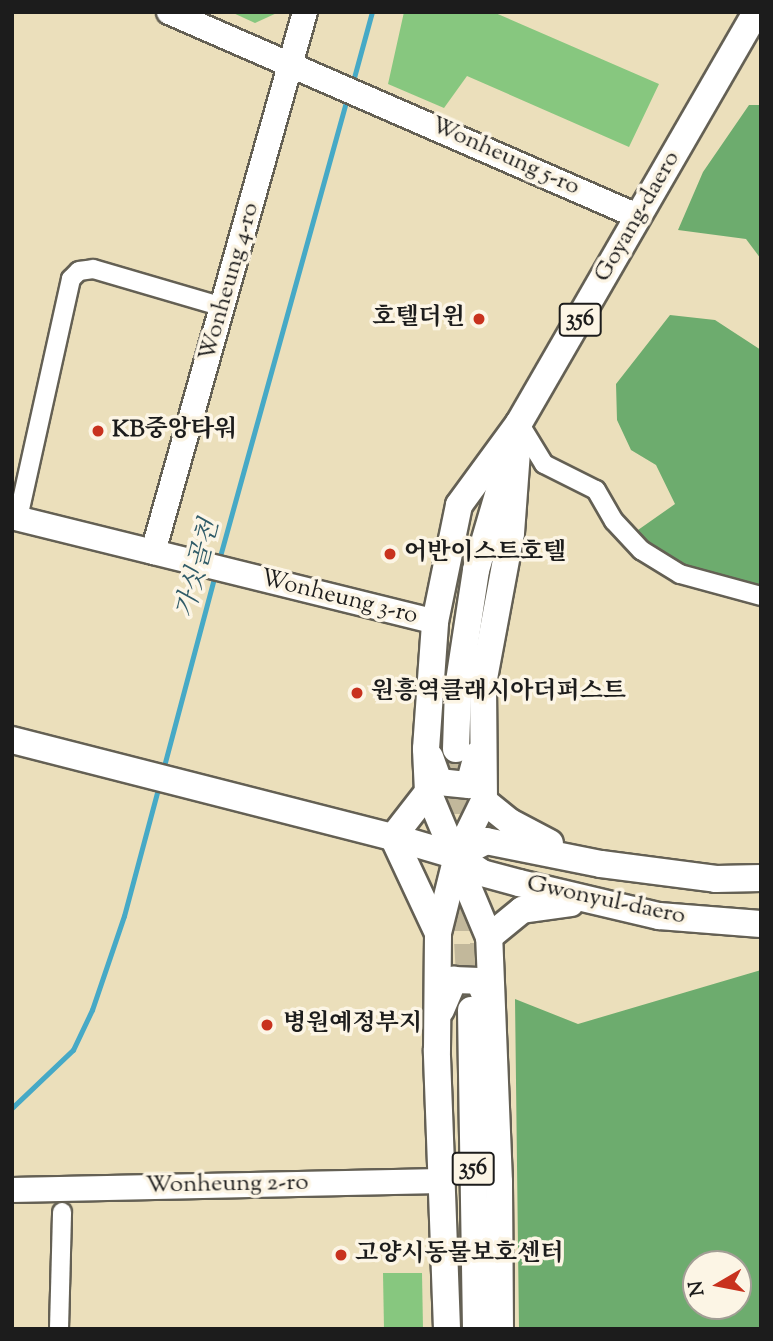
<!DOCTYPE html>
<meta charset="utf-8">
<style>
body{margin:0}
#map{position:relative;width:773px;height:1341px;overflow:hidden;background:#ebdfbb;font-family:"Sorts Mill Goudy","Noto Serif KR",serif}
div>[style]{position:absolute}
.green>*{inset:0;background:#87c77f}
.forest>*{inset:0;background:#6dac6e}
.stream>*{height:4.5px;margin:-2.25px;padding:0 2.25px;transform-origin:2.25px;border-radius:2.25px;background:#46a9c6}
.primary-tunnel>*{height:26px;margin-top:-13px;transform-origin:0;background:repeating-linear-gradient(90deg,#c2b89b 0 26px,transparent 0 39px)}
.roads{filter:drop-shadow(2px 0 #646054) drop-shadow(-2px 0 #646054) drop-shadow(0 2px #646054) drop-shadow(0 -2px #646054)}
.street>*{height:18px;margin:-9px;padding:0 9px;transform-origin:9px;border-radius:9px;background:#fff}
.secondary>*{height:24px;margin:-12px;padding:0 12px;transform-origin:12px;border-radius:12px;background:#fff}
.primary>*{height:26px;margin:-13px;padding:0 13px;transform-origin:13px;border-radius:13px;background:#fff}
.dots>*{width:19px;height:19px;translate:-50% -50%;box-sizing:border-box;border:4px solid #fcf5e5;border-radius:50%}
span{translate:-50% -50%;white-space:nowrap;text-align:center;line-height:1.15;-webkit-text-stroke:7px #fcf5e5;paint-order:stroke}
.shield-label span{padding:2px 5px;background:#fcf5e5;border:2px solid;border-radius:5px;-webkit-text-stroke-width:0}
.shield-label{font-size:23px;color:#1c1c1c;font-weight:700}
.street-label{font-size:24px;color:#1c1c1c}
.poi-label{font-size:24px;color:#1c1c1c;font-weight:700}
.right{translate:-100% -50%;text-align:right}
.left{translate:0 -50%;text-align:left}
.water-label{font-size:26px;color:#2f5b68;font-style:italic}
.frame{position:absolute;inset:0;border:14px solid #1c1c1c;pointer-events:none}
.north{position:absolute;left:682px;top:1250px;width:70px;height:70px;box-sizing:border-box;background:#fcf5e5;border:2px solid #a29e95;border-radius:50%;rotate:260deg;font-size:19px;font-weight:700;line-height:28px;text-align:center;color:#1c1c1c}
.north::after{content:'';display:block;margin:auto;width:24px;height:32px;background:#c8321e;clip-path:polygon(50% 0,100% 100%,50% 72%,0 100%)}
</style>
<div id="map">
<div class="green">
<i style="clip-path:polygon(231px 12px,279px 12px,255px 23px)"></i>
<i style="clip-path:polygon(404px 12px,493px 12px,659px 84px,629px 147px,467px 76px,444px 108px,388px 84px)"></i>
<i style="clip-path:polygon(383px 1273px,422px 1273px,423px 1329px,384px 1329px)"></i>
</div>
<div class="forest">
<i style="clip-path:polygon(749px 105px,761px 105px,761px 259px,746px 239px,678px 230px,703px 172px)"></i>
<i style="clip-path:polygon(670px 315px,715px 320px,761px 350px,761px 588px,680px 574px,641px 550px,638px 530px,675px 504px,656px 465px,631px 450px,617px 420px,616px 384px)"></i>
<i style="clip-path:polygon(evenodd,761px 970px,761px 1329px,519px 1329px,515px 999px,578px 1024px,761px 970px,696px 1264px,738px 1264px,738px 1306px,696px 1306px,696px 1264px)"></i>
</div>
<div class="stream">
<i style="left:352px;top:85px;width:76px;rotate:-74.7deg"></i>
<i style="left:219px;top:560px;width:477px;rotate:-74.5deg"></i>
<i style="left:163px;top:770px;width:202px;rotate:-75.1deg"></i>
<i style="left:12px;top:1108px;width:84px;rotate:-43.6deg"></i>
<i style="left:73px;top:1050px;width:44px;rotate:-64.6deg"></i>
<i style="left:92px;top:1010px;width:99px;rotate:-71.2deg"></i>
<i style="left:124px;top:916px;width:136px;rotate:-75deg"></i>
</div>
<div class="primary-tunnel">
<i style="left:456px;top:749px;width:261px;rotate:86.7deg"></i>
</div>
<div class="roads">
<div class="street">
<i style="left:519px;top:423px;width:48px;rotate:58.6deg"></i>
<i style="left:544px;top:464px;width:58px;rotate:26.6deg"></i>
<i style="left:596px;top:490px;width:36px;rotate:60deg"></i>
<i style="left:614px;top:521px;width:40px;rotate:47deg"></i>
<i style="left:641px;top:550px;width:46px;rotate:31.6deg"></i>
<i style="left:680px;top:574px;width:84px;rotate:15.2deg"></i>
<i style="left:18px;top:518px;width:245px;rotate:-77.5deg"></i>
<i style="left:71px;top:279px;width:11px;rotate:-45deg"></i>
<i style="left:79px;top:271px;width:14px;rotate:-8deg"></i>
<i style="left:93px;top:269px;width:135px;rotate:16.3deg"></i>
<i style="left:59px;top:1329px;width:117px;rotate:-88.5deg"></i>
</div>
<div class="secondary">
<i style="left:169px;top:12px;width:511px;rotate:23.55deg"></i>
<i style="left:12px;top:517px;width:436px;rotate:13.9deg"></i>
<i style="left:153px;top:552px;width:561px;rotate:-74.28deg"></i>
<i style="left:12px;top:1190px;width:429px;rotate:-1.2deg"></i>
</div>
<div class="primary">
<i style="left:12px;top:740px;width:393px;rotate:14.3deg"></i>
<i style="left:393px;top:837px;width:67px;rotate:16.5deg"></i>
<i style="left:457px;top:856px;width:30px;rotate:34deg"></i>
<i style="left:482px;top:873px;width:38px;rotate:15deg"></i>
<i style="left:519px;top:883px;width:144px;rotate:13.3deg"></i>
<i style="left:659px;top:916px;width:102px;rotate:4.5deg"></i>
<i style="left:456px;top:749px;width:61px;rotate:-88.1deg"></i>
<i style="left:458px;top:688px;width:119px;rotate:-81.3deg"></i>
<i style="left:476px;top:570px;width:153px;rotate:-73.7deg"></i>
<i style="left:519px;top:423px;width:474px;rotate:-60deg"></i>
<i style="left:430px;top:757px;width:27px;rotate:70deg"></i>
<i style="left:439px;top:782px;width:30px;rotate:6deg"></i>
<i style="left:469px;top:785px;width:31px;rotate:-75deg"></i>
<i style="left:428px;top:792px;width:57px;rotate:127.9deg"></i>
<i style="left:393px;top:837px;width:106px;rotate:64.9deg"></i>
<i style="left:484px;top:801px;width:33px;rotate:39deg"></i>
<i style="left:510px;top:822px;width:45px;rotate:27.7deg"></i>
<i style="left:457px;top:856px;width:33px;rotate:-27deg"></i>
<i style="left:486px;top:841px;width:117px;rotate:11.3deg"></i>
<i style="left:601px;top:864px;width:116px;rotate:7.4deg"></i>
<i style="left:716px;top:879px;width:45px;rotate:-1.3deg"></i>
<i style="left:489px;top:937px;width:43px;rotate:-39.3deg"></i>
<i style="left:522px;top:910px;width:49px;rotate:-8.1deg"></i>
<i style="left:441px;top:1010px;width:33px;rotate:-67deg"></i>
<i style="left:454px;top:980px;width:25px;rotate:2deg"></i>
<i style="left:479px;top:981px;width:30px;rotate:67deg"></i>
<i style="left:471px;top:1010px;width:319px;rotate:89.1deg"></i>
<i style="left:447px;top:1329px;width:279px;rotate:-92.1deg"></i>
<i style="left:437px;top:1050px;width:117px;rotate:-89.5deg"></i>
<i style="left:438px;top:933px;width:79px;rotate:-76.1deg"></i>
<i style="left:457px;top:856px;width:61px;rotate:-63.9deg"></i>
<i style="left:484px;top:801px;width:117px;rotate:-90.5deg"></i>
<i style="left:483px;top:684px;width:154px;rotate:-79.5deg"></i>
<i style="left:511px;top:533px;width:110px;rotate:-85.8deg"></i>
<i style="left:500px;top:1329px;width:147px;rotate:-90.4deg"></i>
<i style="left:499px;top:1182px;width:245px;rotate:-92.3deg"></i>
<i style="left:489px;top:937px;width:157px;rotate:-112.8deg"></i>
<i style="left:428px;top:792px;width:43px;rotate:-92.7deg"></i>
<i style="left:426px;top:749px;width:127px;rotate:-85.9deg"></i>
<i style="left:435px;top:622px;width:119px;rotate:-78.4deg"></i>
<i style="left:459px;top:505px;width:102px;rotate:-53.8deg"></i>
</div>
</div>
<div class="dots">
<i style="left:479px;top:319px;background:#c8321e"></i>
<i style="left:98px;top:431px;background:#c8321e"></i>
<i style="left:390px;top:554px;background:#c8321e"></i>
<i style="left:357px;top:693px;background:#c8321e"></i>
<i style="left:267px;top:1025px;background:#c8321e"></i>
<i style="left:341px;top:1255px;background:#c8321e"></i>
</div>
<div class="shield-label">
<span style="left:580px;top:320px">356</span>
<span style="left:473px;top:1169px">356</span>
</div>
<div class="street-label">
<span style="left:505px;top:157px;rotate:24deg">Wonheung 5-ro</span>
<span style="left:638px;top:217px;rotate:-60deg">Goyang-daero</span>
<span style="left:230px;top:282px;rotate:-74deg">Wonheung 4-ro</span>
<span style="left:339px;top:598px;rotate:14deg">Wonheung 3-ro</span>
<span style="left:606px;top:901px;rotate:12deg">Gwonyul-daero</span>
<span style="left:227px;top:1185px;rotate:-1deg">Wonheung 2-ro</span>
</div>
<div class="poi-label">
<span class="right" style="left:465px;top:319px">호텔더윈</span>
<span class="left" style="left:112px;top:431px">KB중앙타워</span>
<span class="left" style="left:404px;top:554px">어반이스트호텔</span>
<span class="left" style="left:371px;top:693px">원흥역클래시아더퍼스트</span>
<span class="left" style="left:283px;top:1025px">병원예정부지</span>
<span class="left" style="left:355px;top:1255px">고양시동물보호센터</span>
</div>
<div class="water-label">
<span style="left:199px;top:569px;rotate:-75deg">가싯골천</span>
</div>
<div class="frame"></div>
<div class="north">N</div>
</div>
